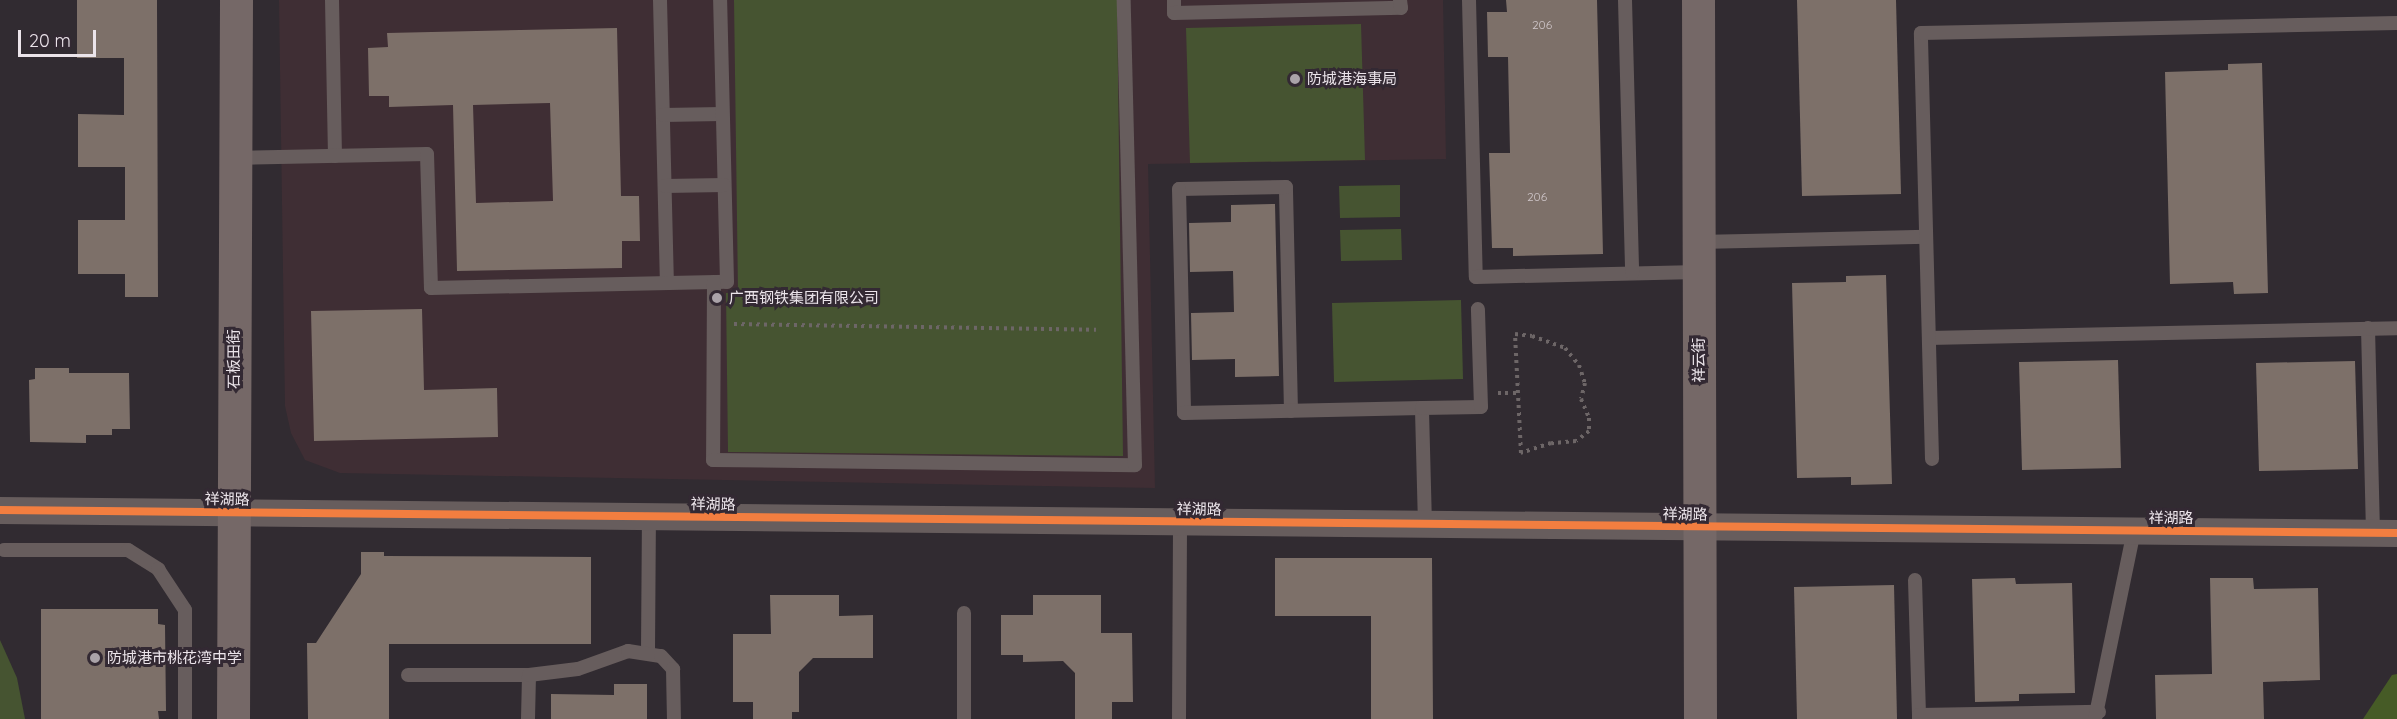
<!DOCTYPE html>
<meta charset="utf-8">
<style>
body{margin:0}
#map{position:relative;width:2397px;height:719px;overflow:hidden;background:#312b31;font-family:Quicksand,"Noto Sans SC",sans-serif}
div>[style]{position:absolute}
.commercial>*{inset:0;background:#3f2e34}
.green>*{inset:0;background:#465431}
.forest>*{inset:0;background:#465b26}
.building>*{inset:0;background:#7d7069}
.path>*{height:4px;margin-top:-2px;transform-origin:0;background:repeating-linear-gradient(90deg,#6d6667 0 3px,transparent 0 7.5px)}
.lane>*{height:14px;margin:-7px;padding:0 7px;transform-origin:7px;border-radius:7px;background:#675d5d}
.street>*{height:27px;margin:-13.5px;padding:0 13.5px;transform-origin:13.5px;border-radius:13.5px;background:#675d5d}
.secondary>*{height:33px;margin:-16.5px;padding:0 16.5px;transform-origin:16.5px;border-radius:16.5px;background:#756867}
.cycleway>*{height:8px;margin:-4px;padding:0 4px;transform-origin:4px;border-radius:4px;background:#f27e40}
.dots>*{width:16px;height:16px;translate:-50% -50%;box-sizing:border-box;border:3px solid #332933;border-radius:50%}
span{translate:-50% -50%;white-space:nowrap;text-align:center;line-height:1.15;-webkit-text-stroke:6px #332933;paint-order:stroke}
.number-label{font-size:12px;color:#d0c7ca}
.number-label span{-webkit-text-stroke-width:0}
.poi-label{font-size:15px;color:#ebe4ea}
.left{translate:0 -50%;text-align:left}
.street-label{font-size:15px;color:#ebe4ea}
.scale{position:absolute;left:18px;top:30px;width:78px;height:27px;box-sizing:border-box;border:3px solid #ebe4ea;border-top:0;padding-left:8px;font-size:18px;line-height:21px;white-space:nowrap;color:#ebe4ea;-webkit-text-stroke:4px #332933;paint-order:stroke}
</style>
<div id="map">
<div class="commercial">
<i style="clip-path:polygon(279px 0,1443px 0,1446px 159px,1148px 164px,1155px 488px,340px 473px,305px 460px,291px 433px,285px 406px)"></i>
</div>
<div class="green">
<i style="clip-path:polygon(734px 0,1117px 0,1123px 456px,728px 452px,726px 293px,738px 292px)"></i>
<i style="clip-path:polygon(1361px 24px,1365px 160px,1190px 163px,1186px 28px)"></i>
<i style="clip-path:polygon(1400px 185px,1400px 217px,1340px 218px,1339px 186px)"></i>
<i style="clip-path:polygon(1401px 229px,1402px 260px,1341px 261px,1340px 230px)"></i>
<i style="clip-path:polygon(1461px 300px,1463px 379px,1334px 382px,1332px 303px)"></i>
<i style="clip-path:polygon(0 640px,17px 678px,25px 719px,0 719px)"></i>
</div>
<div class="forest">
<i style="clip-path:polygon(2397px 674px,2397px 719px,2363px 719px,2392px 675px)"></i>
</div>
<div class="building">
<i style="clip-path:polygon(77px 0,157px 0,158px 297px,125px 297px,125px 274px,78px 274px,78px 220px,125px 220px,125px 167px,78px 167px,78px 114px,124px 115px,124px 58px,77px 58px)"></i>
<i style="clip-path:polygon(1506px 0,1597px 0,1603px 254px,1513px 256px,1513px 248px,1492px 248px,1489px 153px,1510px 153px,1508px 57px,1488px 57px,1487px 12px,1507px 12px)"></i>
<i style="clip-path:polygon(1797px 0,1896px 0,1901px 194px,1802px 196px)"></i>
<i style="clip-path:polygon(evenodd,617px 28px,621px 196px,639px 196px,640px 241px,622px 241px,622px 268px,457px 271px,453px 105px,389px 107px,389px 96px,369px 96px,368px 48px,388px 47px,387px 33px,617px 28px,550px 103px,553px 201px,476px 203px,473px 105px,550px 103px)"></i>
<i style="clip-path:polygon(2262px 63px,2268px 293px,2234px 294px,2233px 282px,2170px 284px,2165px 72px,2228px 70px,2228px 64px)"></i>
<i style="clip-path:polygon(1275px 204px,1279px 376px,1235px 377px,1235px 359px,1192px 360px,1191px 313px,1234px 312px,1233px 271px,1190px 272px,1189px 223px,1231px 222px,1231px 205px)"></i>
<i style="clip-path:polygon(1886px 275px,1892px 484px,1851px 485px,1851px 477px,1797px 478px,1792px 283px,1846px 282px,1846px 276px)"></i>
<i style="clip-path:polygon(422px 309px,424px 390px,497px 388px,498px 437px,314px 441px,311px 311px)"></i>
<i style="clip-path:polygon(2118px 360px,2121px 468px,2022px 470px,2019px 362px)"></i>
<i style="clip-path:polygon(2355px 361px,2358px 469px,2259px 471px,2256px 363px)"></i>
<i style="clip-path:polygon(35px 368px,69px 368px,69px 373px,129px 373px,130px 429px,112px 429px,112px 435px,86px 435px,86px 443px,30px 442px,29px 380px,35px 379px)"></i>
<i style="clip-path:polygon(361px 552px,384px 552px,384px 556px,591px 557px,591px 644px,389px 644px,389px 719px,308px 719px,307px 643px,316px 643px,361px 574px)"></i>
<i style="clip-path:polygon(1275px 558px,1432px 558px,1433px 719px,1371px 719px,1371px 616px,1275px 616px)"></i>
<i style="clip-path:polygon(2015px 578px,2016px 584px,2072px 583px,2075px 693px,2019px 694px,2019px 701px,1975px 702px,1972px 579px)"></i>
<i style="clip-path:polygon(2210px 578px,2253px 578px,2254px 589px,2318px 588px,2320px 680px,2263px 682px,2264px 719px,2156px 719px,2155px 675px,2212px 674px)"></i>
<i style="clip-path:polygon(1894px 585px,1897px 719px,1797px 719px,1794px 587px)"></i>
<i style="clip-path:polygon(770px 595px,839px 595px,839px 616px,873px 615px,873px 658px,813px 658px,799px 672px,799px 712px,792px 712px,792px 719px,753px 719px,753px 702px,733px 702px,733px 634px,771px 634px)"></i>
<i style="clip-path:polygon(1033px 595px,1101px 595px,1101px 633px,1132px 633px,1133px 702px,1112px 702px,1112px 719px,1075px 719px,1075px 673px,1063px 661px,1023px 662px,1023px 655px,1001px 655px,1001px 615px,1033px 615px)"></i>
<i style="clip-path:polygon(41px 609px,158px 609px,158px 624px,165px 625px,166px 711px,158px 711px,159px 719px,41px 719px)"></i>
<i style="clip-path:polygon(614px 684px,647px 684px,647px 719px,551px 719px,551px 694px,614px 695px)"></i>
</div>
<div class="path">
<i style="left:734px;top:324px;width:362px;rotate:0.9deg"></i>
<i style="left:1515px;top:334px;width:17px;rotate:7deg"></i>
<i style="left:1532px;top:336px;width:35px;rotate:20deg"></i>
<i style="left:1565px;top:348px;width:22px;rotate:51deg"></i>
<i style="left:1579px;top:365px;width:19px;rotate:72deg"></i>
<i style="left:1585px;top:383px;width:16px;rotate:104deg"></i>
<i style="left:1581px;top:399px;width:21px;rotate:67deg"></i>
<i style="left:1589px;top:418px;width:13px;rotate:90deg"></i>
<i style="left:1589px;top:431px;width:16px;rotate:142deg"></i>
<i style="left:1576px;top:441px;width:25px;rotate:175deg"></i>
<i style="left:1551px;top:443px;width:32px;rotate:162deg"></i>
<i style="left:1521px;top:453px;width:119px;rotate:-92.9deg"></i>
<i style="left:1498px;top:393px;width:20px"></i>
</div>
<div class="lane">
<i style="left:332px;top:0;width:156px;rotate:88.9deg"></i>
<i style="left:660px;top:0;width:283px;rotate:88.6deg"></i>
<i style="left:1174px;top:0;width:13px;rotate:90deg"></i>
<i style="left:1174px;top:13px;width:227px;rotate:-1.3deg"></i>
<i style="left:1401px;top:8px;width:8px;rotate:-97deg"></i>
<i style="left:1469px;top:0;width:277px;rotate:88.6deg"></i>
<i style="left:1476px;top:277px;width:222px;rotate:-1.3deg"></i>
<i style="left:1625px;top:0;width:273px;rotate:88.5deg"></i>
<i style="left:663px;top:115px;width:59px;rotate:-1deg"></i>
<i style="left:235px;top:158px;width:192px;rotate:-1.2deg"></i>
<i style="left:427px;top:154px;width:134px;rotate:88.3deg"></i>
<i style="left:431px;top:288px;width:296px;rotate:-1.2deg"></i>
<i style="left:727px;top:282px;width:282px;rotate:-91.4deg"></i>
<i style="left:665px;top:186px;width:59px;rotate:-1deg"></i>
<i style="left:1698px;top:242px;width:228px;rotate:-1.3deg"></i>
<i style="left:714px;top:282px;width:178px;rotate:90.3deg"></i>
<i style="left:713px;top:460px;width:422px;rotate:0.7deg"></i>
<i style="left:1135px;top:465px;width:465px;rotate:-91.4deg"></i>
<i style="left:2368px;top:328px;width:205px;rotate:88.6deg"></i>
<i style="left:1929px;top:338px;width:468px;rotate:-1.2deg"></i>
<i style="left:1291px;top:411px;width:224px;rotate:-91.3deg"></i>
<i style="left:1286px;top:187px;width:107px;rotate:178.9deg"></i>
<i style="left:1179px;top:189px;width:224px;rotate:88.7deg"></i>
<i style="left:1184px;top:413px;width:238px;rotate:-1.2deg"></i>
<i style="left:1932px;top:459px;width:426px;rotate:-91.5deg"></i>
<i style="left:1921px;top:33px;width:476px;rotate:-1.2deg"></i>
<i style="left:1425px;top:525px;width:117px;rotate:-91.5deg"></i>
<i style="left:1422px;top:408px;width:59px;rotate:-1deg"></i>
<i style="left:1481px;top:407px;width:98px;rotate:-91.8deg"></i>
<i style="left:4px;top:550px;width:124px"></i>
<i style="left:128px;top:550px;width:36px;rotate:32deg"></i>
<i style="left:158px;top:569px;width:49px;rotate:56.6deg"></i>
<i style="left:185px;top:610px;width:109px;rotate:90deg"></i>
<i style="left:1915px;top:580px;width:135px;rotate:88.3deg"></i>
<i style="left:648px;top:652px;width:135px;rotate:-89.6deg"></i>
<i style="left:408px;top:675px;width:121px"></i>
<i style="left:528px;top:719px;width:44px;rotate:-88.7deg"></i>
<i style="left:529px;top:675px;width:49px;rotate:-7deg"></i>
<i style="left:578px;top:669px;width:53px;rotate:-19.8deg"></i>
<i style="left:628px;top:651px;width:33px;rotate:9deg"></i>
<i style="left:661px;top:656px;width:18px;rotate:47deg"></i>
<i style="left:673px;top:669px;width:50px;rotate:88.9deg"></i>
<i style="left:964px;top:719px;width:106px;rotate:-90deg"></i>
<i style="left:1179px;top:719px;width:196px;rotate:-89.7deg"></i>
<i style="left:1919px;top:719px;width:4px;rotate:-90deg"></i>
<i style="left:1919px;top:715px;width:180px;rotate:-1deg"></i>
<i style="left:2095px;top:719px;width:192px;rotate:-78.3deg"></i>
</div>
<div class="street">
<i style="left:0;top:510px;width:2397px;rotate:0.55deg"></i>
</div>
<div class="secondary">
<i style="left:1698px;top:0;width:719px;rotate:89.84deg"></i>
<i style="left:233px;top:719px;width:719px;rotate:-89.76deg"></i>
</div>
<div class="cycleway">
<i style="left:0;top:510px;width:2397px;rotate:0.55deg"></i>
</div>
<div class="dots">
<i style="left:1295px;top:79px;background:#aaa3a9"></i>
<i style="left:717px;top:298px;background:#aaa3a9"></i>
<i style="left:95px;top:658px;background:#aaa3a9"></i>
</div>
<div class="number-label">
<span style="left:1542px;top:25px">206</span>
<span style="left:1537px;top:197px">206</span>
</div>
<div class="poi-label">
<span class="left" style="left:1307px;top:79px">防城港海事局</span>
<span class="left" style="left:729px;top:298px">广西钢铁集团有限公司</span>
<span class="left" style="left:107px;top:658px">防城港市桃花湾中学</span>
</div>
<div class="street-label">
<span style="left:234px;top:359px;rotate:-90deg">石板田街</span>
<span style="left:1699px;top:360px;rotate:-90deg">祥云街</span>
<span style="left:227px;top:499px;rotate:1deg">祥湖路</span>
<span style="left:713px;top:504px;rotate:1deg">祥湖路</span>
<span style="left:1199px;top:509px;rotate:1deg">祥湖路</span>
<span style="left:1685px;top:514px;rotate:1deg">祥湖路</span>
<span style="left:2171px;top:518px">祥湖路</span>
</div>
<div class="scale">20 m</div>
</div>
